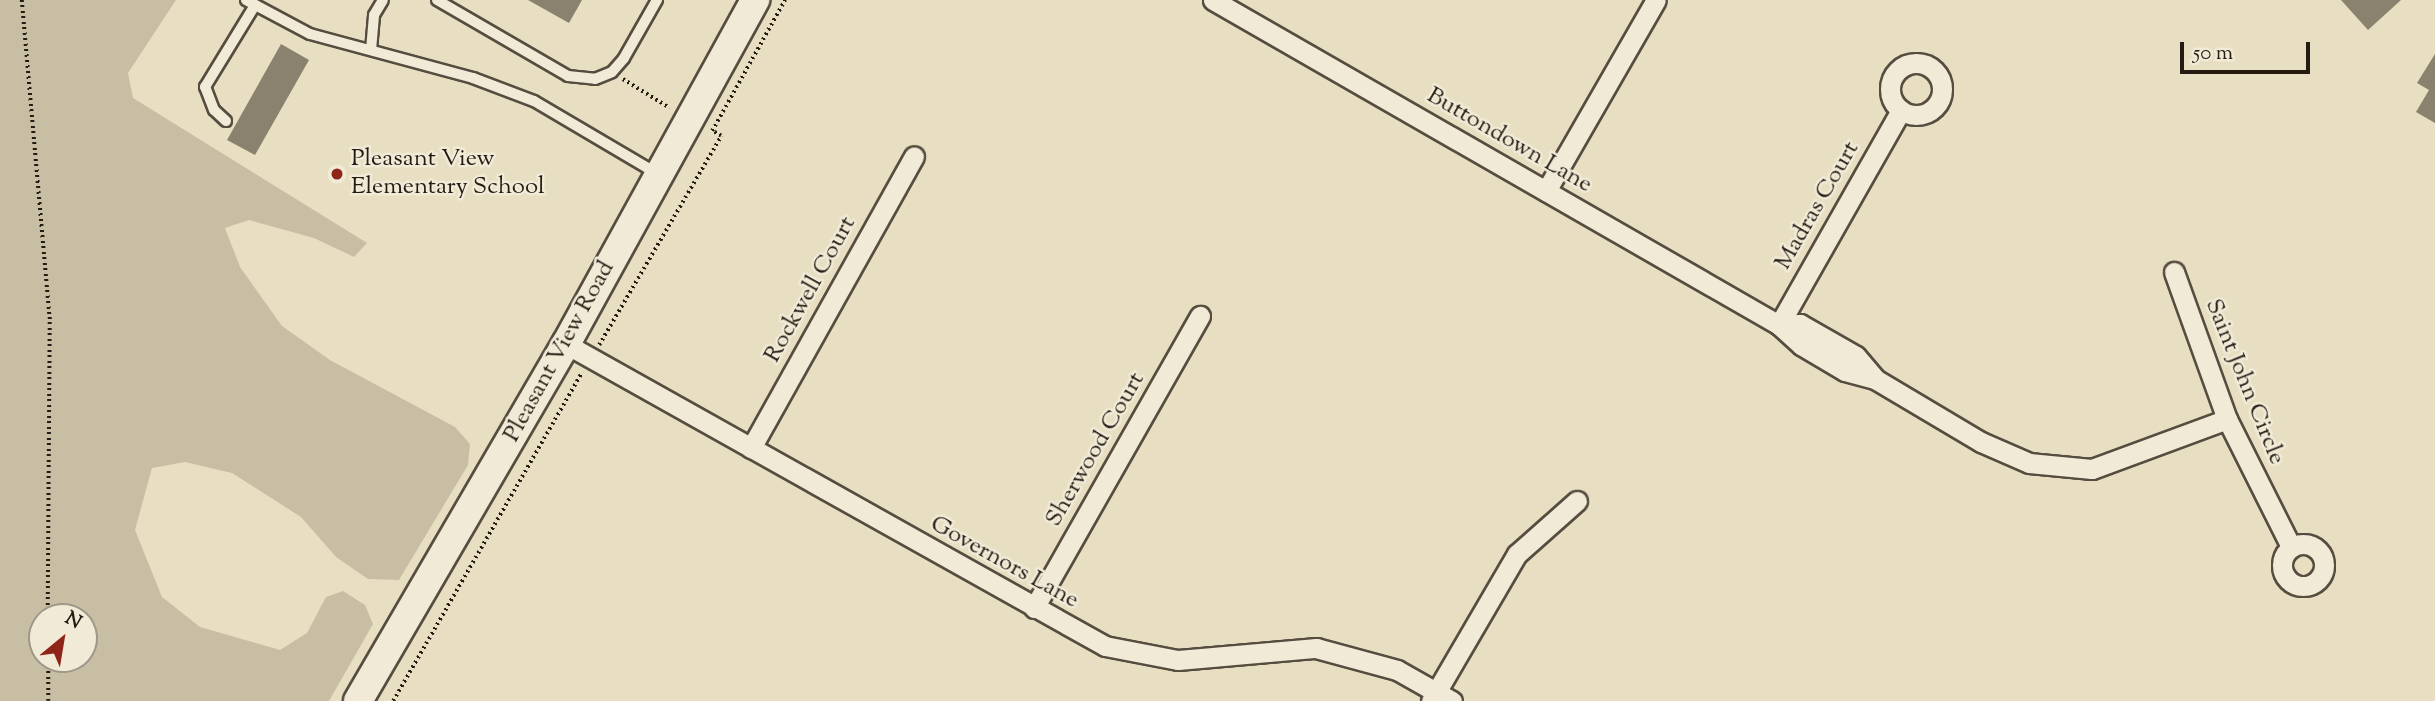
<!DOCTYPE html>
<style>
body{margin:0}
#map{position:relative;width:2435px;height:701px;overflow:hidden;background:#e8dfc2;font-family:"Sorts Mill Goudy",serif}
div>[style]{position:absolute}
.green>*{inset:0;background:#c7bea4}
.building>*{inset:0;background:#8a816e}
.path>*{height:3.5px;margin-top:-1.75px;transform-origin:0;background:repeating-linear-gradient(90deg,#251b13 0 2px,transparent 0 5.5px)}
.roads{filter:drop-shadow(2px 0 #564c3f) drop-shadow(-2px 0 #564c3f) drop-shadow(0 2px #564c3f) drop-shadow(0 -2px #564c3f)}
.service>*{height:10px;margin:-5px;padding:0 5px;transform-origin:5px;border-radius:5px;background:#f0ead7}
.minor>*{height:19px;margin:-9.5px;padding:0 9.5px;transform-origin:9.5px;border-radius:9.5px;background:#f0ead7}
.minor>.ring{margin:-9.5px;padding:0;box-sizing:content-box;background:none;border:19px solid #f0ead7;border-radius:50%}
.secondary>*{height:28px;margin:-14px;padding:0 14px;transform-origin:14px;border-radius:14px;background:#f0ead7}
.dots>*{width:19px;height:19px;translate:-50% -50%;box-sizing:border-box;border:4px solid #f0ead7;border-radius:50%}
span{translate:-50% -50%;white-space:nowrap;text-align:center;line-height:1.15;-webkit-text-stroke:5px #f0ead7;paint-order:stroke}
.street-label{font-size:24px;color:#251b13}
.poi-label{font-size:24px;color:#251b13}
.left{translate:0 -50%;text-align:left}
.north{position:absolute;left:28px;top:603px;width:70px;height:70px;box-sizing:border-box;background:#f0ead7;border:2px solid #9f9789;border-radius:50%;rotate:30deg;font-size:19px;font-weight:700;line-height:28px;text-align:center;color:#251b13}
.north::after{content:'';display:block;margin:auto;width:24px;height:32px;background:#8f2418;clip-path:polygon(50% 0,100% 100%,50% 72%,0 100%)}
.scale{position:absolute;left:2180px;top:42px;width:130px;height:32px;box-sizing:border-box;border:4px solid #251b13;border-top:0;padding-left:9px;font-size:21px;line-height:24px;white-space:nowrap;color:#251b13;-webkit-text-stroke:5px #f0ead7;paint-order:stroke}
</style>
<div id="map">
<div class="green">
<i style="clip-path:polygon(evenodd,0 0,176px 0,128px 73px,133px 98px,367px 243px,354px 257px,314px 238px,249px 220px,225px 228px,240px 267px,282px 326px,330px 360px,455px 427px,470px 444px,468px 465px,399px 580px,368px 579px,336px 557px,301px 517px,232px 473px,185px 462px,152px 468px,135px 530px,162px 597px,200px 627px,280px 650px,307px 633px,326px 597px,343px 591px,365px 605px,373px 624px,329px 701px,0 701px,0 0,42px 617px,84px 617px,84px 659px,42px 659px,42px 617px)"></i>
</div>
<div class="building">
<i style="clip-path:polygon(528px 0,582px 0,569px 23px)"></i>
<i style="clip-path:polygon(2341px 0,2401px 0,2368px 30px)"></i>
<i style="clip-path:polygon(281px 44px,309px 60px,255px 155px,227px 140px)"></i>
<i style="clip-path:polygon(2435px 54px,2435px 123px,2416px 112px,2429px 90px,2417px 83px)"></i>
</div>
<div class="path">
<i style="left:22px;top:0;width:318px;rotate:85deg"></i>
<i style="left:50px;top:317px;width:300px;rotate:90.4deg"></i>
<i style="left:623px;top:79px;width:55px;rotate:31.7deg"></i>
<i style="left:599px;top:345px;width:242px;rotate:-59.7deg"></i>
<i style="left:721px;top:136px;width:10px;rotate:-151deg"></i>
<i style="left:712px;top:131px;width:150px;rotate:-60.9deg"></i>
<i style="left:48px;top:701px;width:42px;rotate:-90deg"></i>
<i style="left:393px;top:701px;width:379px;rotate:-60.1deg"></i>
</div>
<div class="roads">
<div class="service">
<i style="left:246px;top:0;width:72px;rotate:28deg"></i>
<i style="left:310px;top:34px;width:169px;rotate:15.1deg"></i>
<i style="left:473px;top:78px;width:65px;rotate:20.7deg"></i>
<i style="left:534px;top:101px;width:142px;rotate:30.5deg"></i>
<i style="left:437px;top:0;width:151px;rotate:30.1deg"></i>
<i style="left:568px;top:76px;width:27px;rotate:6deg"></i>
<i style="left:595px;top:79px;width:18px;rotate:-22deg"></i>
<i style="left:612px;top:72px;width:18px;rotate:-49deg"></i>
<i style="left:624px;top:58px;width:67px;rotate:-60.4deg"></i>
<i style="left:371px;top:50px;width:35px;rotate:-85deg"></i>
<i style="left:374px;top:15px;width:17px;rotate:-59deg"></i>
<i style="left:226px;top:121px;width:16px;rotate:-137deg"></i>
<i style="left:214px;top:110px;width:25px;rotate:-111deg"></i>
<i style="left:205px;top:87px;width:96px;rotate:-58.6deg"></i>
</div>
<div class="minor">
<i style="left:1213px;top:0;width:653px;rotate:29.86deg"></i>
<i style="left:1779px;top:325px;width:30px;rotate:42deg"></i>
<i style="left:1801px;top:345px;width:51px;rotate:30.6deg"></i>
<i style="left:1845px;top:371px;width:31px;rotate:15deg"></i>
<i style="left:1875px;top:379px;width:123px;rotate:30.7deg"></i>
<i style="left:1981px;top:442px;width:52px;rotate:23.6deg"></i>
<i style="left:2029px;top:463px;width:63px;rotate:5.4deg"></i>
<i style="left:2092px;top:469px;width:144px;rotate:-20.3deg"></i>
<i class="ring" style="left:1890px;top:63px;width:33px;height:33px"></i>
<i style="left:1546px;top:191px;width:220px;rotate:-60.1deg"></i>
<i style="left:2174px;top:272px;width:156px;rotate:70.2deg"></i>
<i style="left:2227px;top:419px;width:143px;rotate:63.4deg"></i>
<i style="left:1779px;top:325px;width:247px;rotate:-60.4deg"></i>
<i style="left:1779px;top:325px;width:21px;rotate:-3deg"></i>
<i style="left:1800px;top:324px;width:64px;rotate:29.7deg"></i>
<i style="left:1856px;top:356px;width:30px;rotate:50deg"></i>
<i style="left:566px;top:344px;width:618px;rotate:29.26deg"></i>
<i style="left:1105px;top:646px;width:74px;rotate:10.9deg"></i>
<i style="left:1178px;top:660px;width:139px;rotate:-5deg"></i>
<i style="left:1316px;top:648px;width:84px;rotate:15.2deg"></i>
<i style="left:1397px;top:670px;width:63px;rotate:29.4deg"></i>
<i style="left:751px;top:448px;width:334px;rotate:-60.8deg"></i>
<i class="ring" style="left:2282px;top:544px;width:23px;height:23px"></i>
<i style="left:1034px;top:608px;width:336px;rotate:-60.4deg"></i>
<i style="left:1431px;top:701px;width:170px;rotate:-59.7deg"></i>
<i style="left:1517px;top:554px;width:80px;rotate:-41.5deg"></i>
</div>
<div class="secondary">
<i style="left:358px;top:701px;width:413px;rotate:-59.8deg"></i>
<i style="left:566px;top:344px;width:393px;rotate:-61.2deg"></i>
</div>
</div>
<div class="dots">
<i style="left:337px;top:174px;background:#8f2418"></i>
</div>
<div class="street-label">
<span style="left:1509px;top:141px;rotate:30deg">Buttondown Lane</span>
<span style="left:1818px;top:206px;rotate:-60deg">Madras Court</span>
<span style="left:811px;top:290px;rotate:-61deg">Rockwell Court</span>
<span style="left:560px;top:352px;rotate:-61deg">Pleasant View Road</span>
<span style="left:2244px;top:382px;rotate:68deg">Saint John Circle</span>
<span style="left:1096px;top:450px;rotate:-60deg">Sherwood Court</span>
<span style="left:1004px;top:563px;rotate:29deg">Governors Lane</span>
</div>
<div class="poi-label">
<span class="left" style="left:351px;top:174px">Pleasant View<br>Elementary School</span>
</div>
<div class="north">N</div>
<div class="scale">50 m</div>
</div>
